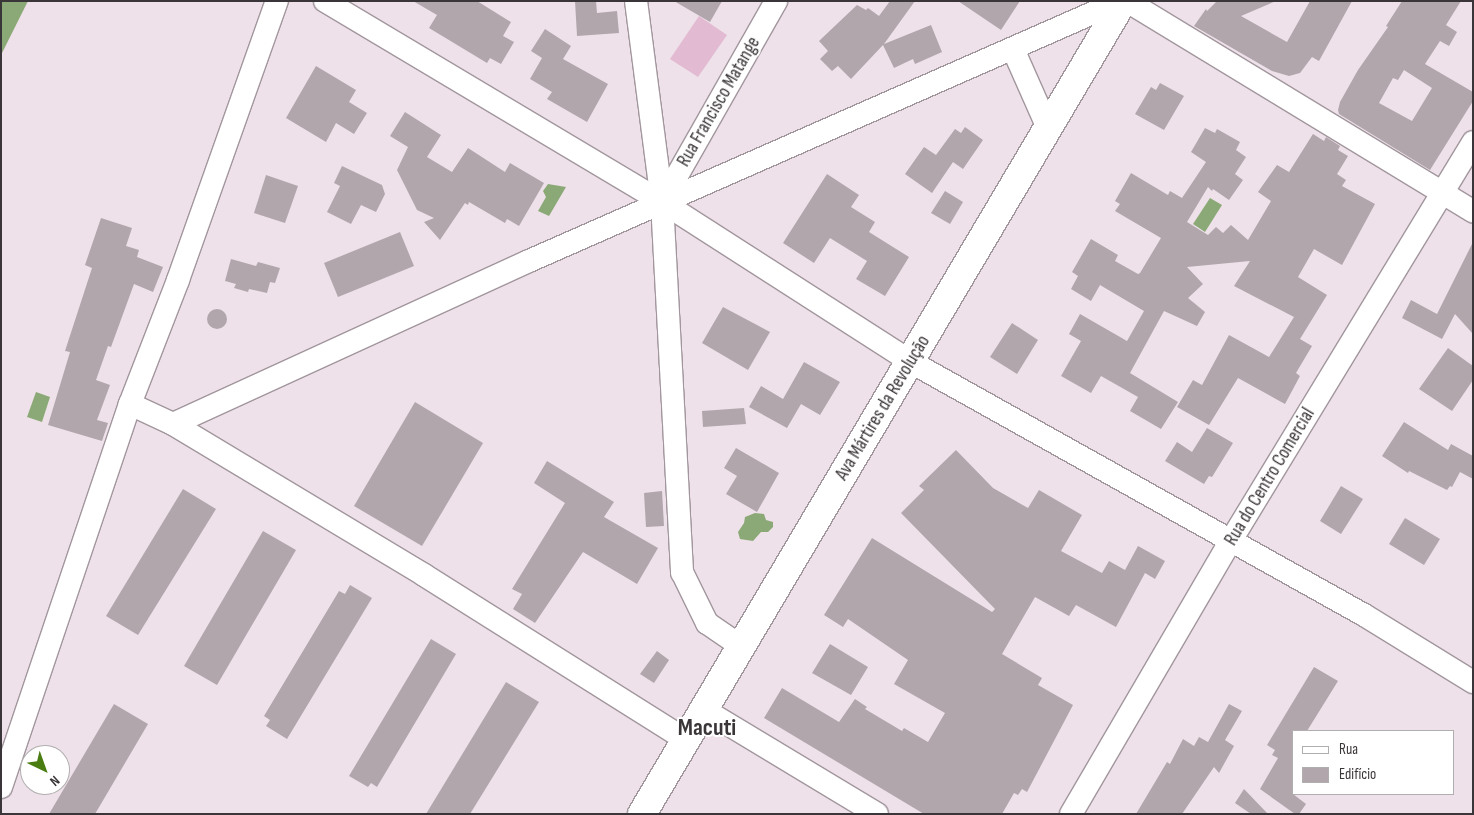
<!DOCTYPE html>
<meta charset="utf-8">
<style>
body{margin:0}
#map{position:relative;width:1474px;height:815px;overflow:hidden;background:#eee1e9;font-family:"Sofia Sans Condensed",sans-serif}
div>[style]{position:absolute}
.green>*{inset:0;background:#e2bad2}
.water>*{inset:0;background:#8ba976}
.building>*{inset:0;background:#b2a6ad}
.round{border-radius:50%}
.roads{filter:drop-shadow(1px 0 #a2969d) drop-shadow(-1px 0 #a2969d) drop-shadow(0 1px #a2969d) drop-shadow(0 -1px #a2969d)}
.street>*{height:22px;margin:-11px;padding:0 11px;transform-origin:11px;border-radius:11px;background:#fff}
.secondary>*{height:28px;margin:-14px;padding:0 14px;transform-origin:14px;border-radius:14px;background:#fff}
span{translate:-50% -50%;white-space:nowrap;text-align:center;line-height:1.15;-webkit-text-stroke:4px #fff;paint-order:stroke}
.street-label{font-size:19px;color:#3a3538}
.district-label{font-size:24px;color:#3a3538;font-weight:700}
.frame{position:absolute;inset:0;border:2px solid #3a3538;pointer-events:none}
.legend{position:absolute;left:1292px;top:730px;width:162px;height:65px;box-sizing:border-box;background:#fff;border:1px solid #b0aeaf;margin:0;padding:6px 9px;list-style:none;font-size:15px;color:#3a3538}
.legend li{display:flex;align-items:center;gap:10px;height:25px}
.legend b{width:25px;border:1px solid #b0aeaf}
.north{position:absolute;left:20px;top:745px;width:50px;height:50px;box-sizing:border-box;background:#fff;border:1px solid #b0aeaf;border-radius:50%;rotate:138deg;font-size:14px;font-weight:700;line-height:20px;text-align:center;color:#3a3538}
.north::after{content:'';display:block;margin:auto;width:18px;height:22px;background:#497d11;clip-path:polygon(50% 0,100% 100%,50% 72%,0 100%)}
</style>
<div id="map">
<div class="green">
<i style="clip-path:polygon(699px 16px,727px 35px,698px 77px,670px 59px)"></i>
</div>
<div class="water">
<i style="clip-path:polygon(1px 1px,28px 1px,1px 55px)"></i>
<i style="clip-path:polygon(548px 184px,566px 187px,549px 216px,538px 211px,546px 197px,543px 191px)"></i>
<i style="clip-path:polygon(1210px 198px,1222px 205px,1205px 232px,1193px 224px)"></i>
<i style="clip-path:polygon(36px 392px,50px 397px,42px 422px,27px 417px)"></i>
<i style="clip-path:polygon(755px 513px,764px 514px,766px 520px,773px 522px,773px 527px,768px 532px,761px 532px,753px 541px,740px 539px,738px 532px,744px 523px,745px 517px)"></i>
</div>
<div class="building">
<i style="clip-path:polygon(413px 1px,477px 1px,511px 22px,503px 36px,514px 42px,501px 64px,490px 58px,487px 63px,429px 28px,437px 15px)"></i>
<i style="clip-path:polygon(575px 1px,596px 1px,597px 13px,617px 11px,619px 33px,577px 36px)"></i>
<i style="clip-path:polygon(674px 1px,722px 1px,710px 22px)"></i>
<i style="clip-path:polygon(890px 1px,915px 1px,884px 44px,931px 25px,942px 52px,915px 64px,913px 59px,894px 68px,883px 45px,851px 79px,838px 66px,832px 71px,820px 59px,828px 51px,819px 41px,857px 5px,866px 10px,868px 8px,879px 16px)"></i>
<i style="clip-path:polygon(958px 1px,1020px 1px,1001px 30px)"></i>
<i style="clip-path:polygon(1217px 1px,1276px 1px,1241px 16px,1287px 42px,1310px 1px,1352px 1px,1319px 61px,1312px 57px,1300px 73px,1289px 76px,1272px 71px,1194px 26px,1206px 9px,1207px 11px)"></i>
<i style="clip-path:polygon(evenodd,1402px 1px,1461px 1px,1446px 25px,1457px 32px,1449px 46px,1440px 41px,1425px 64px,1473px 92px,1473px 101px,1430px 170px,1339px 114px,1338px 110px,1340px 102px,1358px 70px,1388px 27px,1386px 26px,1402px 1px,1404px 70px,1432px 88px,1412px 121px,1379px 103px,1393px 78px,1398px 80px,1404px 70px)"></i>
<i style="clip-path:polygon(545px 29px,571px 46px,563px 59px,608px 84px,587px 122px,547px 99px,552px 92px,530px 79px,542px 58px,531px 51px)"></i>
<i style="clip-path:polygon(316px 66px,356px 90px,349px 102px,367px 113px,354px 134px,336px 123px,326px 142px,286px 118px)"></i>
<i style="clip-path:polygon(1160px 83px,1184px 96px,1164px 130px,1135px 114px,1151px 87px,1156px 90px)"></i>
<i style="clip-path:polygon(405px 112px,441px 135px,427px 157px,452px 172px,468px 148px,505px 172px,510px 163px,544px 183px,519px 226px,507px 219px,505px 223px,469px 202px,468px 205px,465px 203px,440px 240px,424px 222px,434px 218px,417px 210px,397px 170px,408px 147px,390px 136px)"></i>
<i style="clip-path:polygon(965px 127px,983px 140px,963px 169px,953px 162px,932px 193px,905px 174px,924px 147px,936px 155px,955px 129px,961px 133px)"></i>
<i style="clip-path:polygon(1205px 128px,1215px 133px,1217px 129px,1240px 142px,1236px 150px,1246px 157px,1235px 174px,1243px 180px,1229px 200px,1213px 189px,1212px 191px,1208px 187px,1187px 222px,1208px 235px,1216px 227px,1223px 233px,1231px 225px,1248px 240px,1271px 201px,1258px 192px,1277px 165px,1289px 172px,1313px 134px,1324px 141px,1326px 137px,1340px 146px,1338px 150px,1348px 156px,1337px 174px,1346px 180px,1342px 186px,1375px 204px,1342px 265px,1314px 249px,1298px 277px,1327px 295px,1300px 339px,1312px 346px,1296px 373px,1300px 376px,1285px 404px,1238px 378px,1209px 425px,1177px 407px,1193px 380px,1202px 385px,1229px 335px,1269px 357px,1294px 317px,1234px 286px,1250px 261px,1187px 267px,1203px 284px,1188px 298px,1205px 312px,1197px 326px,1164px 311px,1130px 373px,1178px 402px,1161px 429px,1130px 411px,1138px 397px,1101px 376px,1091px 393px,1061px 376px,1081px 341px,1069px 334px,1080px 314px,1127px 341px,1144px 311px,1100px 285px,1091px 301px,1071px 289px,1078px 276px,1072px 272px,1091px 239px,1118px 255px,1115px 261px,1138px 274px,1140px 273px,1161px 238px,1115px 211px,1120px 204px,1115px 201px,1131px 173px,1168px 195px,1170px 191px,1182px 198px,1206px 162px,1191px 152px)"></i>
<i style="clip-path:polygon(342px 166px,382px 185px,385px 194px,376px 212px,361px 205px,351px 224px,327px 212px,340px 186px,334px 183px)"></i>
<i style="clip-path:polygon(827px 174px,859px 195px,851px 207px,875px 222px,869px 232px,909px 257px,885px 296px,856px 279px,867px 261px,830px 238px,814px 263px,783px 243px)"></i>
<i style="clip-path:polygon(266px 175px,298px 186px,285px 223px,254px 213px)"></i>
<i style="clip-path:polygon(945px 191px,963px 202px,950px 224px,931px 213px)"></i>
<i style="clip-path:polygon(101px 218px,132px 228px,126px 246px,139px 250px,137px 257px,163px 267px,153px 292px,134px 284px,111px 347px,108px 346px,96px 380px,110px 385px,97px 420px,108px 423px,102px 441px,48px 425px,70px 352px,65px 351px,92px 268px,85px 265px)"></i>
<i style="clip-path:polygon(400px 232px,414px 266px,338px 297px,324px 263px)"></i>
<i style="clip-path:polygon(1473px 242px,1473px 334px,1455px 314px,1442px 339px,1402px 318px,1411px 300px,1437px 314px)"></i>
<i style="clip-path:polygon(231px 259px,256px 266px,258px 262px,280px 268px,275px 283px,270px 282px,267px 293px,249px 289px,248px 292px,234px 288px,236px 284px,225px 281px)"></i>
<i style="clip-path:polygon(723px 307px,770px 332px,748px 370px,702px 343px)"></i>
<i class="round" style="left:207px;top:309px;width:20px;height:20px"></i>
<i style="clip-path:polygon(1012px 323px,1038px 340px,1017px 374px,990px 357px)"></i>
<i style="clip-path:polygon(1448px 348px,1473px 366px,1473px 380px,1452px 411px,1419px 389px)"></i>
<i style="clip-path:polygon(804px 362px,840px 382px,820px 415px,801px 404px,787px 428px,749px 407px,761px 386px,783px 399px)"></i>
<i style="clip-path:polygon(415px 402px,483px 443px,422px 546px,354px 506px)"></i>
<i style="clip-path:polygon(744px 408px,746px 424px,703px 427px,702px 411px)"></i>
<i style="clip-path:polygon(1404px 422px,1448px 450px,1451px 444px,1473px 456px,1473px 479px,1460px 472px,1452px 487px,1450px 486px,1447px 490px,1409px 471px,1408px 473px,1382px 456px)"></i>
<i style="clip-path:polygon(1207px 428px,1233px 443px,1212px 477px,1209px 476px,1204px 484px,1165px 461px,1177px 442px,1192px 452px)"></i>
<i style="clip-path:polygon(736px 448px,779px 473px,757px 512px,726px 494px,737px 476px,724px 468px)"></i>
<i style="clip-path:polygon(956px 450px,993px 488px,1028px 508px,1039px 490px,1082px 515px,1061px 551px,1102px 573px,1109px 561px,1125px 570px,1138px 546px,1165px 561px,1155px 579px,1145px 573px,1116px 627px,1076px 605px,1069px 616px,1035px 597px,1002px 654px,1042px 678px,1038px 685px,1073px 705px,1027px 792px,1022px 789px,1018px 795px,1014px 793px,1002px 814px,924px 814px,764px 718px,782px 688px,839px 722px,855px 699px,867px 707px,865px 709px,902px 731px,904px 728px,928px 742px,945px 713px,894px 684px,908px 660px,848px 619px,843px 627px,824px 615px,872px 538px,992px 612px,995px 609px,901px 513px,924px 490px,919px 486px)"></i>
<i style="clip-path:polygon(547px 461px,614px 502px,604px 517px,658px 548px,637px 584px,583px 552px,535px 623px,513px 609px,522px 594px,512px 589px,565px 503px,534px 483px)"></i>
<i style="clip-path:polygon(1341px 486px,1363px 499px,1341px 534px,1320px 521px)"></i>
<i style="clip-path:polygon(183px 489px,216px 509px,138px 635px,106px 616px)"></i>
<i style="clip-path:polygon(662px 491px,664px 526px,646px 527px,644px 493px)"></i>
<i style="clip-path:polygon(1405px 518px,1440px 539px,1424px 565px,1389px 544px)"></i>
<i style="clip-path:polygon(263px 531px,296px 550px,217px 685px,184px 666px)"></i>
<i style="clip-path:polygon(350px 585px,372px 598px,287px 739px,266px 726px,270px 720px,264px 716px,339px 591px,345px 594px)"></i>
<i style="clip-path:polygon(431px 639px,456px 654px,377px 787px,371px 783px,368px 787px,349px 776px)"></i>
<i style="clip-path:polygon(830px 644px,868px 667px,851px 695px,812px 673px)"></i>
<i style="clip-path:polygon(657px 651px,669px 660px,654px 683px,640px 674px)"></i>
<i style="clip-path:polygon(1314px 667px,1338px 681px,1307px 731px,1293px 731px,1293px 794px,1306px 804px,1299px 814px,1295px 814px,1260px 789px,1278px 758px,1272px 755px,1275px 750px,1267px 745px)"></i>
<i style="clip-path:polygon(506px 682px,539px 702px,470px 814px,426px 814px)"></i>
<i style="clip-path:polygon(114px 704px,148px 724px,95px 814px,49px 814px)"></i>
<i style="clip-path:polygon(1229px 704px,1242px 711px,1225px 740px,1234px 746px,1219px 773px,1214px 767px,1182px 814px,1136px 814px,1167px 762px,1170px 764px,1183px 739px,1194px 746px,1199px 737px,1208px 742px)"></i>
<i style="clip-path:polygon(1244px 789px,1268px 814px,1251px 814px,1235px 803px)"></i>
</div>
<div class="roads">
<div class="street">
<i style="left:325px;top:1px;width:392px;rotate:30.8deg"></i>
<i style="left:662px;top:202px;width:296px;rotate:32.7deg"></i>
<i style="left:911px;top:362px;width:519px;rotate:29.18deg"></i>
<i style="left:1364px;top:615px;width:128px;rotate:31.6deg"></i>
<i style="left:636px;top:1px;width:203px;rotate:82.6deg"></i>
<i style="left:662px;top:202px;width:371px;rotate:86.9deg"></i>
<i style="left:682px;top:572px;width:57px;rotate:63.9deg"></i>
<i style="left:707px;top:623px;width:42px;rotate:34.4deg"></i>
<i style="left:1127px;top:1px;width:405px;rotate:31.3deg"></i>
<i style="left:1013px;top:49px;width:86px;rotate:66.1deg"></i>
<i style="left:662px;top:202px;width:231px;rotate:-60.4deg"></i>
<i style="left:130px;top:404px;width:47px;rotate:24.9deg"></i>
<i style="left:173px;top:424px;width:293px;rotate:31deg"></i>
<i style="left:424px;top:575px;width:310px;rotate:32.2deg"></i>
<i style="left:173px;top:424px;width:392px;rotate:-24.6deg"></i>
<i style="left:529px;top:261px;width:646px;rotate:-23.75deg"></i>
<i style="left:703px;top:709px;width:203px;rotate:31.1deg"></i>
<i style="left:1px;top:787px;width:404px;rotate:-71.4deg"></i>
<i style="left:130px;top:404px;width:133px;rotate:-68.8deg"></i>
<i style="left:178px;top:280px;width:296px;rotate:-70.5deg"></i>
<i style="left:1071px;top:814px;width:315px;rotate:-59.7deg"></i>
<i style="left:1230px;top:542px;width:468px;rotate:-58.7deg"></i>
</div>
<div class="secondary">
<i style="left:642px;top:814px;width:945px;rotate:-59.39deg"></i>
</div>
</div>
<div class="street-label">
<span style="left:719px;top:102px;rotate:-60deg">Rua Francisco Matange</span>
<span style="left:883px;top:408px;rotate:-59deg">Ava Mártires da Revolução</span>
<span style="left:1270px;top:477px;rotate:-59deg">Rua do Centro Comercial</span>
</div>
<div class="district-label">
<span style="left:707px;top:728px">Macuti</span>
</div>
<div class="frame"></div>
<ul class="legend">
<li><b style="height:6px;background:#fff"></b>Rua</li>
<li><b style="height:14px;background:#b2a6ad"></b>Edifício</li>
</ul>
<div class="north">N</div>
</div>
